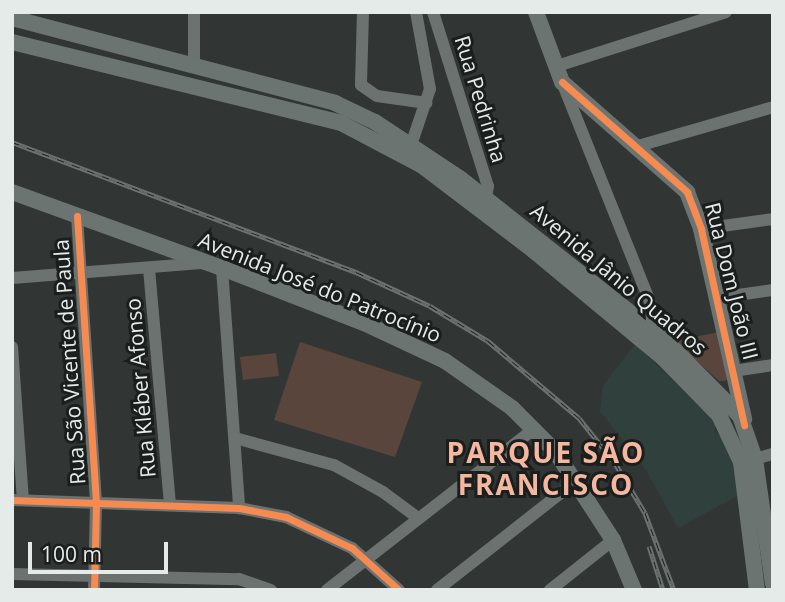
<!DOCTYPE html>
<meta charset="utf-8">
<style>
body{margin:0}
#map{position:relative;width:785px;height:602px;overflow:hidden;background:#313635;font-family:"Open Sans",sans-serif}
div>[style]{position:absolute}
.built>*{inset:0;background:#30413d}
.green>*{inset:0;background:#5a453d}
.street>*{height:12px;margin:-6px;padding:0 6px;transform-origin:6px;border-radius:6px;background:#6b7270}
.secondary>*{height:16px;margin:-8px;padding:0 8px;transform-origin:8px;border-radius:8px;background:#6c7471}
.rail>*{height:5px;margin-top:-2.5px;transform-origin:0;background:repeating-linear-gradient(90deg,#1a1f1d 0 8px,#6c7270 0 16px);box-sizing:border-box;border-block:2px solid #6c7270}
.cycleway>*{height:7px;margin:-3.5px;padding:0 3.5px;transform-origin:3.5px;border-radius:3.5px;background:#f68b52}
span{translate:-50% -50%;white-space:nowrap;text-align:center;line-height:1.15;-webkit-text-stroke:6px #1a1f1d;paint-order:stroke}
.street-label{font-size:21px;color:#e4ebe9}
.district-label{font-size:28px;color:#f6b7a0;font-weight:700;letter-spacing:2px}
.frame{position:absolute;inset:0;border:14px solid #e4ebe9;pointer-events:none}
.scale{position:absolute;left:28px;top:542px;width:140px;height:32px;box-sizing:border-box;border:4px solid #e4ebe9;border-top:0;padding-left:9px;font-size:21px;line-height:24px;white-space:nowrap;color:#e4ebe9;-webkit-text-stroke:5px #1a1f1d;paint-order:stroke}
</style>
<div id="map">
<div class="built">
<i style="clip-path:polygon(635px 344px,716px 423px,714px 432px,724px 437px,729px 448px,739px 495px,678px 528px,646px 470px,600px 411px,603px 386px)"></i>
</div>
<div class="green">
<i style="clip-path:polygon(719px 332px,730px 377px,725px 381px,719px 381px,675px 341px)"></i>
<i style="clip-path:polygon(300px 342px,422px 382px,395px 457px,274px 420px)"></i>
<i style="clip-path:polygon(276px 353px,279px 376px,243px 380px,240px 357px)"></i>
</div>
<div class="street">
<i style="left:363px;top:12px;width:73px;rotate:91.6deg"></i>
<i style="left:361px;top:85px;width:19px;rotate:35deg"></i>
<i style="left:377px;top:96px;width:50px;rotate:8deg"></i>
<i style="left:433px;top:12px;width:182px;rotate:72.5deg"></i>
<i style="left:488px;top:186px;width:12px;rotate:99deg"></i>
<i style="left:194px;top:66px;width:54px;rotate:-90deg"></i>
<i style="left:557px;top:66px;width:177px;rotate:-17.7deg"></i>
<i style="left:562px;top:82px;width:278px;rotate:68.2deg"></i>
<i style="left:411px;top:145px;width:59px;rotate:-71.3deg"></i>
<i style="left:430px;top:89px;width:78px;rotate:-100.3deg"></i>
<i style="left:638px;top:146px;width:141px;rotate:-16.1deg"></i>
<i style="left:77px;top:216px;width:288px;rotate:86.2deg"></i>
<i style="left:96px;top:503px;width:87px;rotate:91.3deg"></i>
<i style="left:701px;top:229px;width:73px;rotate:-7.9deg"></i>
<i style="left:222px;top:268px;width:241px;rotate:85.9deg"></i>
<i style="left:149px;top:269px;width:236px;rotate:84.9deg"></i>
<i style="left:12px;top:278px;width:193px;rotate:-4.5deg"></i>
<i style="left:716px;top:298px;width:58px;rotate:-8deg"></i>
<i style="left:12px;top:347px;width:153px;rotate:85.9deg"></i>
<i style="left:733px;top:371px;width:40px;rotate:-8.5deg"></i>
<i style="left:235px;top:438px;width:103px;rotate:15.3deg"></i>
<i style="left:334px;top:465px;width:56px;rotate:28.9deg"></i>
<i style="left:383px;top:492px;width:44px;rotate:36.6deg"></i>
<i style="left:755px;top:459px;width:19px;rotate:-16deg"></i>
<i style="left:12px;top:500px;width:227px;rotate:2deg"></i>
<i style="left:239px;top:508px;width:48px;rotate:10.8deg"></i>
<i style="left:286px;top:517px;width:73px;rotate:25.2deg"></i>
<i style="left:352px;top:548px;width:63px;rotate:41.8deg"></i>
<i style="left:12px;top:574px;width:227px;rotate:1.3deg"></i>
<i style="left:239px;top:579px;width:34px;rotate:19deg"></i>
<i style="left:327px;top:590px;width:262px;rotate:-37.9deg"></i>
<i style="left:437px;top:590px;width:177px;rotate:-38.1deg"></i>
<i style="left:550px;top:590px;width:80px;rotate:-38.4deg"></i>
</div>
<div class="secondary">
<i style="left:536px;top:12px;width:75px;rotate:69.6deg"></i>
<i style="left:562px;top:82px;width:167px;rotate:41.3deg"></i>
<i style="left:687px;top:192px;width:40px;rotate:69deg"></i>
<i style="left:701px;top:229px;width:195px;rotate:77.2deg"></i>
<i style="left:12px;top:18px;width:334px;rotate:14.7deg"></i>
<i style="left:335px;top:103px;width:44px;rotate:25.4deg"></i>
<i style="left:375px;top:122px;width:103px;rotate:33.5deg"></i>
<i style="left:461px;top:179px;width:260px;rotate:38.3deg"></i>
<i style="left:665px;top:340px;width:107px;rotate:45.4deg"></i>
<i style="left:740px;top:416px;width:46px;rotate:70.8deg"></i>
<i style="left:755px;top:459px;width:126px;rotate:81.8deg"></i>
<i style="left:12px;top:42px;width:339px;rotate:13.8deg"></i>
<i style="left:341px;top:123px;width:90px;rotate:27.7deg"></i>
<i style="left:421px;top:165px;width:141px;rotate:37.2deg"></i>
<i style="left:533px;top:250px;width:169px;rotate:39.7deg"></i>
<i style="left:663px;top:358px;width:80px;rotate:45.5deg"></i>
<i style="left:719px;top:415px;width:52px;rotate:64.9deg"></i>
<i style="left:741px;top:462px;width:129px;rotate:82.9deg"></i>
<i style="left:12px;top:192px;width:223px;rotate:19.9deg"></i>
<i style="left:222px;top:268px;width:152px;rotate:21.2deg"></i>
<i style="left:364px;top:323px;width:89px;rotate:25.1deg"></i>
<i style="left:445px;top:361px;width:82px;rotate:35deg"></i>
<i style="left:512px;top:408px;width:61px;rotate:45deg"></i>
<i style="left:555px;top:451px;width:106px;rotate:56.9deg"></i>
<i style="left:613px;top:540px;width:54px;rotate:67.2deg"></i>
</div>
<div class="rail">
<i style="left:12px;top:142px;width:368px;rotate:20.7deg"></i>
<i style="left:356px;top:272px;width:81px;rotate:24.7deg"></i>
<i style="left:430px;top:306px;width:68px;rotate:31.1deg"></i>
<i style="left:488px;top:341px;width:119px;rotate:40.2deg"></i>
<i style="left:579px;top:418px;width:58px;rotate:51.3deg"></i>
<i style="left:615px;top:463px;width:58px;rotate:59deg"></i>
<i style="left:645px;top:513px;width:82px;rotate:69.4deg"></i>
<i style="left:649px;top:546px;width:46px;rotate:72.3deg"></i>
</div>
<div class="cycleway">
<i style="left:562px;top:82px;width:167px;rotate:41.3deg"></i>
<i style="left:687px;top:192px;width:40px;rotate:69deg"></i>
<i style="left:701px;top:229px;width:201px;rotate:77.6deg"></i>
<i style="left:77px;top:216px;width:288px;rotate:86.2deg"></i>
<i style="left:96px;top:503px;width:87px;rotate:91.3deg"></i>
<i style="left:12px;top:500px;width:227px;rotate:2deg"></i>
<i style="left:239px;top:508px;width:48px;rotate:10.8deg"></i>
<i style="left:286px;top:517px;width:73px;rotate:25.2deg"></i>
<i style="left:352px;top:548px;width:63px;rotate:41.8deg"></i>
</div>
<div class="street-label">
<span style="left:481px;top:99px;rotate:73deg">Rua Pedrinha</span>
<span style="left:619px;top:279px;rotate:40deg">Avenida Jânio Quadros</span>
<span style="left:732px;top:281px;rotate:76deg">Rua Dom João III</span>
<span style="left:320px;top:287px;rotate:22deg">Avenida José do Patrocínio</span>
<span style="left:69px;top:362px;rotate:-94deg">Rua São Vicente de Paula</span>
<span style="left:140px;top:388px;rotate:-95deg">Rua Kléber Afonso</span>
</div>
<div class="district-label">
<span style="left:546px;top:468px">PARQUE SÃO<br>FRANCISCO</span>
</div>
<div class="frame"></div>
<div class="scale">100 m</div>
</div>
